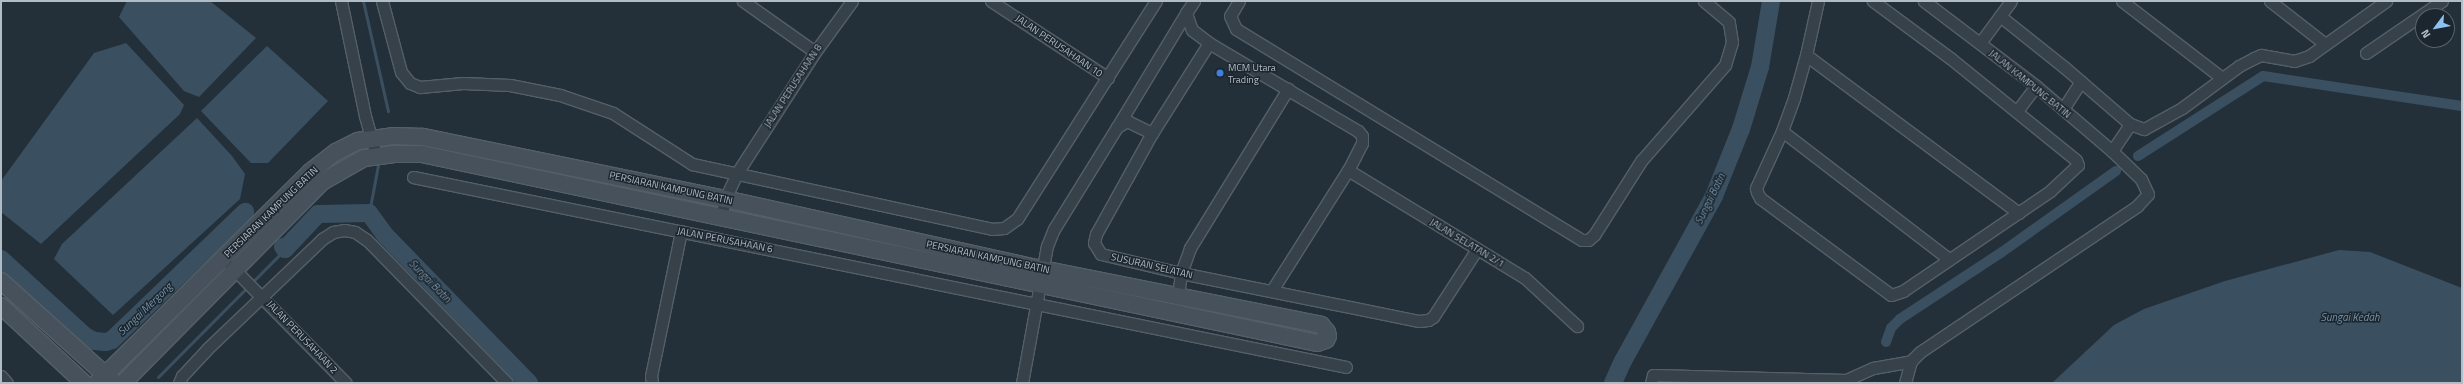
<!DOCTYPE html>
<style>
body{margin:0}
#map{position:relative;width:2463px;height:384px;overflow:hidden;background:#243039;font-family:"Titillium Web",sans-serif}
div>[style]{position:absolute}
.water>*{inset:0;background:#3a5061}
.stream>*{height:3px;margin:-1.5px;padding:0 1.5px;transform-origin:1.5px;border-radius:1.5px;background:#3a5061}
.canal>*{height:10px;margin:-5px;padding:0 5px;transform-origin:5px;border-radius:5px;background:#3a5061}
.river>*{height:18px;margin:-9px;padding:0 9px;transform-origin:9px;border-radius:9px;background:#3a5061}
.roads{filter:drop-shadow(1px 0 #555f67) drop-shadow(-1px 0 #555f67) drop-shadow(0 1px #555f67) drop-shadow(0 -1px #555f67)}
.street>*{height:11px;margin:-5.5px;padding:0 5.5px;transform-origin:5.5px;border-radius:5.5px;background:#37414a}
.secondary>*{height:16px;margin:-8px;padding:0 8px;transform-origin:8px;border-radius:8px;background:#46515c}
.dots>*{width:11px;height:11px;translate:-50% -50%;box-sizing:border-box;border:2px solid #1c262e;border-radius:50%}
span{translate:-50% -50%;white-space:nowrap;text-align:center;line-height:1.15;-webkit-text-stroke:3px #1c262e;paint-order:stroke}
.street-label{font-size:10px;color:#b2bcc5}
.poi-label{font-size:10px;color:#b2bcc5}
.left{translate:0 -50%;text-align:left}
.water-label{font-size:11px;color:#7591a7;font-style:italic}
.frame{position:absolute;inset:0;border:2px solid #b2bcc5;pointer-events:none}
.north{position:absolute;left:2415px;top:8px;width:40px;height:40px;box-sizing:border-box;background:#1c262e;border:1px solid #58626a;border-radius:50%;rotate:238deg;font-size:11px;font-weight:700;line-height:16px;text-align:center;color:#b2bcc5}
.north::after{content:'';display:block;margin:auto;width:14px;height:18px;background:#8dc1f0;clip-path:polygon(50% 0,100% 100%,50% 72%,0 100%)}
</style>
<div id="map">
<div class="water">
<i style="clip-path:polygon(127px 1px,210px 1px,256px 38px,199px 97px,184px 91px,119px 17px)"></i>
<i style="clip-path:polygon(126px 43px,184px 105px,180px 114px,41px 244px,1px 212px,1px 181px,94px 53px)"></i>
<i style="clip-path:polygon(267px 46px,328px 101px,268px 163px,251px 163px,201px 111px)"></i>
<i style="clip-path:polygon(197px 118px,232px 156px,245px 174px,240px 199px,113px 315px,54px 259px,62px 244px)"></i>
<i style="clip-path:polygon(2339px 250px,2370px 252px,2462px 288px,2462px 383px,2052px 383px,2114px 325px,2144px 309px,2225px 281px)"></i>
</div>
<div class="stream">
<i style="left:363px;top:1px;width:113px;rotate:77.2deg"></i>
<i style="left:369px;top:213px;width:49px;rotate:-79.4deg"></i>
<i style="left:158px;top:377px;width:180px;rotate:-45.2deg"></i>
</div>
<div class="canal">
<i style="left:2138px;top:156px;width:148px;rotate:-32.6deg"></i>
<i style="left:2263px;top:76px;width:201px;rotate:8.6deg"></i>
<i style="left:1886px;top:342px;width:15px;rotate:-70deg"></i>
<i style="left:1891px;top:328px;width:13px;rotate:-45deg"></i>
<i style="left:1900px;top:319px;width:122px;rotate:-33.3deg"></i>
<i style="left:2002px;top:252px;width:140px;rotate:-35.4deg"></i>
</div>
<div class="river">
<i style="left:283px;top:247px;width:3px;rotate:45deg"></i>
<i style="left:285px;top:249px;width:48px;rotate:-46.7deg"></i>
<i style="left:318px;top:214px;width:51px;rotate:-1.1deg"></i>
<i style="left:369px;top:213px;width:26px;rotate:54deg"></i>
<i style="left:384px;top:234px;width:208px;rotate:45.8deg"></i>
<i style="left:1px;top:259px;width:114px;rotate:42.5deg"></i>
<i style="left:85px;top:336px;width:10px;rotate:29deg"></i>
<i style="left:94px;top:341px;width:12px;rotate:5deg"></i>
<i style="left:106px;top:342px;width:6px;rotate:-18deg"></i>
<i style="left:112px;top:340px;width:185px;rotate:-43.9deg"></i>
<i style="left:1613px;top:383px;width:24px;rotate:-66deg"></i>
<i style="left:1623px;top:361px;width:188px;rotate:-61.1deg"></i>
<i style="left:1714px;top:196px;width:72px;rotate:-68.1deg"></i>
<i style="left:1741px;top:129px;width:65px;rotate:-73deg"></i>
<i style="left:1760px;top:67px;width:67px;rotate:-80.5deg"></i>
</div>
<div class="roads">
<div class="street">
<i style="left:341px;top:1px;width:117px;rotate:78.2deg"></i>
<i style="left:365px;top:116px;width:41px;rotate:74.2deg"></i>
<i style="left:382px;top:1px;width:73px;rotate:75deg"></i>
<i style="left:401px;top:72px;width:14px;rotate:51deg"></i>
<i style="left:410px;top:83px;width:11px;rotate:22deg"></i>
<i style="left:420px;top:87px;width:43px;rotate:-5.3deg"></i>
<i style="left:463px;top:83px;width:47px;rotate:2.4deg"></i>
<i style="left:510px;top:85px;width:51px;rotate:11.3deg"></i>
<i style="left:560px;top:95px;width:56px;rotate:18.8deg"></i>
<i style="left:613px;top:113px;width:94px;rotate:32.8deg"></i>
<i style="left:692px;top:164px;width:307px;rotate:12.2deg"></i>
<i style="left:992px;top:229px;width:12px;rotate:-5deg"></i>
<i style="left:1004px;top:228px;width:16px;rotate:-35deg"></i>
<i style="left:1017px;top:219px;width:259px;rotate:-57.5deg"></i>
<i style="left:743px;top:1px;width:88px;rotate:35.3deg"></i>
<i style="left:991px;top:1px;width:140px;rotate:33.3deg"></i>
<i style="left:1194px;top:1px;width:14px;rotate:124deg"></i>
<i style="left:1186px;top:13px;width:18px;rotate:71deg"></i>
<i style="left:1192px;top:30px;width:21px;rotate:37deg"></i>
<i style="left:1209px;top:43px;width:173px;rotate:30.6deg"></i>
<i style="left:1358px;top:131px;width:6px;rotate:51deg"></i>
<i style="left:1362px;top:136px;width:7px;rotate:90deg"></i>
<i style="left:1362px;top:143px;width:30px;rotate:117deg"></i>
<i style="left:1348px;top:170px;width:142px;rotate:122.3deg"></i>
<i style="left:1239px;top:1px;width:17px;rotate:121deg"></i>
<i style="left:1230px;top:16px;width:14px;rotate:65deg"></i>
<i style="left:1236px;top:29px;width:405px;rotate:31.4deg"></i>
<i style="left:1582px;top:240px;width:6px"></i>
<i style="left:1588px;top:240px;width:8px;rotate:-40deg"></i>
<i style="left:1594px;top:235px;width:88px;rotate:-57.6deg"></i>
<i style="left:1641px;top:161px;width:128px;rotate:-48.8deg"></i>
<i style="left:1725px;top:65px;width:24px;rotate:-73deg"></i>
<i style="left:1732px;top:42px;width:20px;rotate:-99deg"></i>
<i style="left:1729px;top:22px;width:33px;rotate:-140deg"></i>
<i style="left:1818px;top:1px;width:55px;rotate:102.5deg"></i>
<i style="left:1806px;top:55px;width:45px;rotate:105.6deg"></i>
<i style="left:1794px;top:98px;width:35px;rotate:110deg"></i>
<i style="left:1782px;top:131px;width:63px;rotate:114.5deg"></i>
<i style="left:1756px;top:188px;width:4px;rotate:76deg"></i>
<i style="left:1757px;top:192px;width:7px;rotate:63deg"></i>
<i style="left:1760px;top:198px;width:163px;rotate:36.5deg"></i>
<i style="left:1891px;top:295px;width:13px;rotate:-18deg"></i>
<i style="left:1903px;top:291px;width:178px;rotate:-34.2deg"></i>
<i style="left:2050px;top:191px;width:38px;rotate:-43deg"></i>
<i style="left:2078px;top:165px;width:5px;rotate:-112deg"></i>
<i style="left:2076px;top:160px;width:162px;rotate:-141deg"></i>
<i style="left:1950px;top:58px;width:96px;rotate:-143.5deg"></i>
<i style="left:2122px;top:1px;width:126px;rotate:37.6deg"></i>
<i style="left:2270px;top:1px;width:70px;rotate:38deg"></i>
<i style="left:2000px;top:16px;width:82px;rotate:38.6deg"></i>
<i style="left:2064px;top:67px;width:87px;rotate:40.8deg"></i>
<i style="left:2130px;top:124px;width:15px;rotate:20deg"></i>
<i style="left:2144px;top:129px;width:43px;rotate:-28.9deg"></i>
<i style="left:2182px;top:108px;width:71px;rotate:-36.4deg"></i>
<i style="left:2239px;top:66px;width:17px;rotate:-28deg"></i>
<i style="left:2254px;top:58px;width:8px;rotate:-23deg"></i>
<i style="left:2261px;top:55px;width:34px;rotate:10deg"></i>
<i style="left:2294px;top:61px;width:16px;rotate:-18deg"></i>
<i style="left:2309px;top:56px;width:95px;rotate:-35.5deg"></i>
<i style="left:1209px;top:43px;width:107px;rotate:122.3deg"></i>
<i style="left:1152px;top:133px;width:115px;rotate:119deg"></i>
<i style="left:1096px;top:234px;width:9px;rotate:103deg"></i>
<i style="left:1094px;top:243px;width:13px;rotate:58deg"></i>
<i style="left:1101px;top:254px;width:82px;rotate:13.4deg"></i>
<i style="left:1181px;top:273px;width:243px;rotate:11.4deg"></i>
<i style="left:1419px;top:321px;width:9px;rotate:-6deg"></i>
<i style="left:1428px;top:320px;width:6px;rotate:-31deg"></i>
<i style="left:1433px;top:317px;width:81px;rotate:-57.1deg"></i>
<i style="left:1980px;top:43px;width:52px;rotate:-53.6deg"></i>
<i style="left:2366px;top:53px;width:92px;rotate:-34.4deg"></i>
<i style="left:1806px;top:55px;width:265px;rotate:36.6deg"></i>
<i style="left:2063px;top:109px;width:33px;rotate:-57deg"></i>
<i style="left:2017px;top:111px;width:31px;rotate:-53deg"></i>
<i style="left:1117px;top:127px;width:133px;rotate:-58.8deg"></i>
<i style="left:1782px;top:131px;width:210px;rotate:37.5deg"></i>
<i style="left:2112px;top:151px;width:32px;rotate:-56deg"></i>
<i style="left:1348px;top:170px;width:207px;rotate:31.4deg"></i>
<i style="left:1525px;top:278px;width:71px;rotate:42.7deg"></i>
<i style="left:413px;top:177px;width:952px;rotate:11.51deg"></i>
<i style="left:721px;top:217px;width:18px;rotate:-77deg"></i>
<i style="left:725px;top:199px;width:29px;rotate:-65deg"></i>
<i style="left:737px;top:173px;width:144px;rotate:-57.2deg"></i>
<i style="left:815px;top:52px;width:63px;rotate:-54deg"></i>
<i style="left:230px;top:265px;width:165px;rotate:45.5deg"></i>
<i style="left:1178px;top:295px;width:22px;rotate:-82deg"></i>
<i style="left:1181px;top:273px;width:27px;rotate:-70deg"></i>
<i style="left:1190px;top:248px;width:187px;rotate:-58.4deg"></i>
<i style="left:1px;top:376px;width:9px;rotate:49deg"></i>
<i style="left:179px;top:383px;width:8px;rotate:-67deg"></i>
<i style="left:182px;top:376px;width:37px;rotate:-47deg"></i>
<i style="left:207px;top:349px;width:159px;rotate:-43.7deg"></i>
<i style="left:322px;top:239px;width:13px;rotate:-32deg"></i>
<i style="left:333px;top:232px;width:11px;rotate:-10deg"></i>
<i style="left:344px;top:230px;width:11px;rotate:10deg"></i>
<i style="left:355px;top:232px;width:14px;rotate:34deg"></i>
<i style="left:367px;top:240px;width:200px;rotate:45.6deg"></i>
<i style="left:652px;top:383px;width:7px;rotate:-98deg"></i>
<i style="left:651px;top:376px;width:148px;rotate:-78.3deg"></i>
<i style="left:1022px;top:383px;width:139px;rotate:-79.7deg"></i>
<i style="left:1047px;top:246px;width:18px;rotate:-68deg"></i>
<i style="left:1054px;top:229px;width:120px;rotate:-58.3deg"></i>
<i style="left:1117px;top:127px;width:12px;rotate:-31deg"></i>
<i style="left:1127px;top:121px;width:28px;rotate:26deg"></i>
<i style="left:1651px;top:383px;width:8px;rotate:-76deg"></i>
<i style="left:1653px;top:375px;width:193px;rotate:1.5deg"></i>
<i style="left:1846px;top:380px;width:30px;rotate:-24deg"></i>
<i style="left:1873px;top:368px;width:39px;rotate:-10deg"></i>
<i style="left:1905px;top:383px;width:23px;rotate:-75deg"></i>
<i style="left:1911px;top:361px;width:13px;rotate:-45deg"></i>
<i style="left:1920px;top:352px;width:262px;rotate:-33.9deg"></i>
<i style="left:2137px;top:206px;width:16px;rotate:-47deg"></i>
<i style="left:2148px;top:194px;width:17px;rotate:-115deg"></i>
<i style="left:2141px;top:179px;width:40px;rotate:-136deg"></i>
<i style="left:2112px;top:151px;width:100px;rotate:-139.5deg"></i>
<i style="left:2036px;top:86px;width:141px;rotate:-142.8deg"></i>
</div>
<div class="secondary">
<i style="left:1px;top:281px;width:151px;rotate:42deg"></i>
<i style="left:1px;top:306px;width:113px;rotate:42.9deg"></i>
<i style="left:97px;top:383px;width:300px;rotate:-44.7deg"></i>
<i style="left:310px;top:172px;width:33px;rotate:-38deg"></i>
<i style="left:336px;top:152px;width:25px;rotate:-27deg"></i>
<i style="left:358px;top:141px;width:35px;rotate:-8deg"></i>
<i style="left:393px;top:136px;width:30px;rotate:2deg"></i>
<i style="left:423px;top:137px;width:308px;rotate:11.6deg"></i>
<i style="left:725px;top:199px;width:325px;rotate:12.5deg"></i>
<i style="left:1042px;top:269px;width:285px;rotate:11.3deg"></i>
<i style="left:1321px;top:325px;width:9px;rotate:49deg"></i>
<i style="left:1327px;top:332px;width:4px;rotate:76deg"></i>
<i style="left:1328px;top:336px;width:4px;rotate:117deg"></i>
<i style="left:1326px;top:340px;width:9px;rotate:162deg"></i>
<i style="left:1317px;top:343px;width:915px;rotate:-168.08deg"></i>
<i style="left:422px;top:154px;width:28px;rotate:180deg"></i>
<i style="left:394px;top:154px;width:30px;rotate:172deg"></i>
<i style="left:364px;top:158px;width:48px;rotate:150.3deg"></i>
<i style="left:322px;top:182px;width:283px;rotate:134.7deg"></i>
</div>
</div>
<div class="dots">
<i style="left:1220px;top:73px;background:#3f7fe0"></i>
</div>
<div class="street-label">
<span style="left:1059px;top:46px;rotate:34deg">JALAN PERUSAHAAN 10</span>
<span style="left:2030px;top:84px;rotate:39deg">JALAN KAMPUNG BATIN</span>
<span style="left:793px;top:86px;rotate:-57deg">JALAN PERUSAHAAN 8</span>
<span style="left:671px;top:188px;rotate:12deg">PERSIARAN KAMPUNG BATIN</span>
<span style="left:271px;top:212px;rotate:-44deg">PERSIARAN KAMPUNG BATIN</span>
<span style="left:725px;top:240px;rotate:11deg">JALAN PERUSAHAAN 6</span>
<span style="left:1467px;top:243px;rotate:31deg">JALAN SELATAN 2/1</span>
<span style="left:988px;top:257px;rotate:12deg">PERSIARAN KAMPUNG BATIN</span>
<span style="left:1152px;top:266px;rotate:13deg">SUSURAN SELATAN</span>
<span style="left:302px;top:337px;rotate:46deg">JALAN PERUSAHAAN 2</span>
</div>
<div class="poi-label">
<span class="left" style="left:1228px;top:73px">MCM Utara<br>Trading</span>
</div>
<div class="water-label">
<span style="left:1710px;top:199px;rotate:-64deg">Sungai Batin</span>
<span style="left:430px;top:281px;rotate:46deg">Sungai Batin</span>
<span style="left:145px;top:309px;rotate:-44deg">Sungai Mergong</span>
<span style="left:2350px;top:317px">Sungai Kedah</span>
</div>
<div class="frame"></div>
<div class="north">N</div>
</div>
